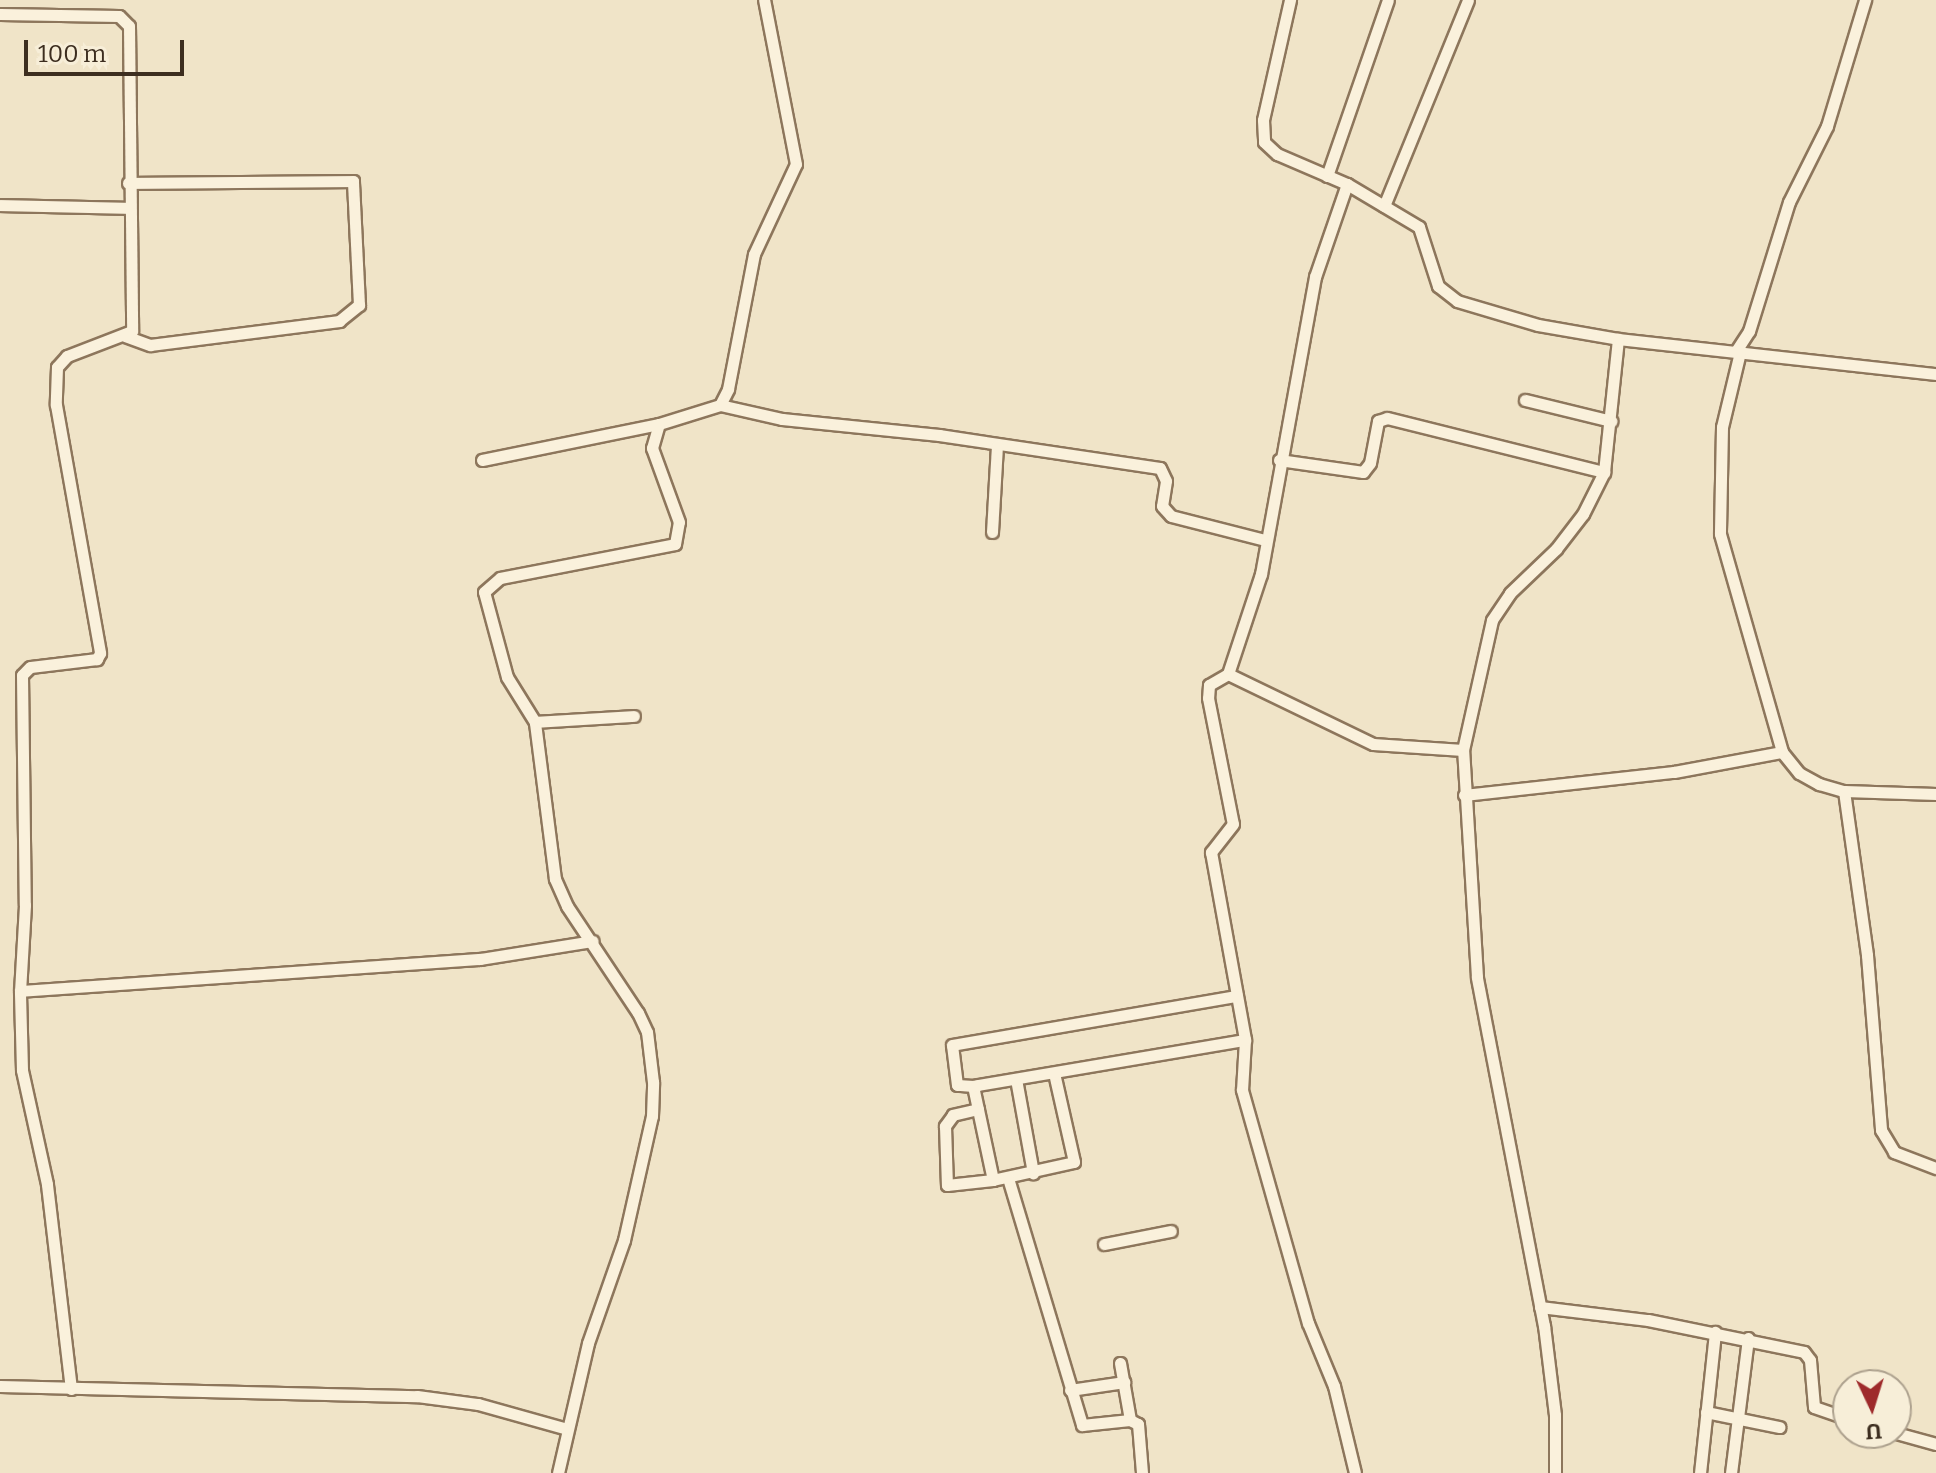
<!DOCTYPE html>
<style>
body{margin:0}
#map{position:relative;width:1936px;height:1473px;overflow:hidden;background:#f0e4c8;font-family:Bitter,serif}
div>[style]{position:absolute}
.roads{filter:drop-shadow(2px 0 #8d765c) drop-shadow(-2px 0 #8d765c) drop-shadow(0 2px #8d765c) drop-shadow(0 -2px #8d765c)}
.minor>*{height:11px;margin:-5.5px;padding:0 5.5px;transform-origin:5.5px;border-radius:5.5px;background:#faf1dc}
span{translate:-50% -50%;white-space:nowrap;text-align:center;line-height:1.15;-webkit-text-stroke:7px #f7eed8;paint-order:stroke}
.north{position:absolute;left:1832px;top:1369px;width:80px;height:80px;box-sizing:border-box;background:#f7eed8;border:2px solid #ada18e;border-radius:50%;rotate:176deg;font-size:22px;font-weight:700;line-height:32px;text-align:center;color:#3d2e20}
.north::after{content:'';display:block;margin:auto;width:28px;height:36px;background:#9e2a2b;clip-path:polygon(50% 0,100% 100%,50% 72%,0 100%)}
.scale{position:absolute;left:24px;top:40px;width:160px;height:36px;box-sizing:border-box;border:4px solid #3d2e20;border-top:0;padding-left:10px;font-size:24px;line-height:28px;white-space:nowrap;color:#3d2e20;-webkit-text-stroke:6px #f7eed8;paint-order:stroke}
</style>
<div id="map">
<div class="roads">
<div class="minor">
<i style="left:1290px;top:0;width:123px;rotate:102.7deg"></i>
<i style="left:1263px;top:120px;width:22px;rotate:87deg"></i>
<i style="left:1264px;top:142px;width:18px;rotate:43deg"></i>
<i style="left:1277px;top:154px;width:76px;rotate:23.2deg"></i>
<i style="left:1347px;top:184px;width:84px;rotate:30.8deg"></i>
<i style="left:1419px;top:227px;width:62px;rotate:72.1deg"></i>
<i style="left:1438px;top:286px;width:24px;rotate:38deg"></i>
<i style="left:1457px;top:301px;width:84px;rotate:16.5deg"></i>
<i style="left:1538px;top:325px;width:81px;rotate:9.9deg"></i>
<i style="left:1618px;top:339px;width:320px;rotate:6.3deg"></i>
<i style="left:0;top:14px;width:119px;rotate:1deg"></i>
<i style="left:119px;top:16px;width:14px;rotate:45deg"></i>
<i style="left:129px;top:26px;width:305px;rotate:89.4deg"></i>
<i style="left:132px;top:331px;width:70px;rotate:159deg"></i>
<i style="left:67px;top:356px;width:15px;rotate:132deg"></i>
<i style="left:57px;top:367px;width:38px;rotate:92deg"></i>
<i style="left:56px;top:405px;width:252px;rotate:79.9deg"></i>
<i style="left:100px;top:653px;width:7px;rotate:117deg"></i>
<i style="left:97px;top:659px;width:67px;rotate:173.2deg"></i>
<i style="left:30px;top:667px;width:11px;rotate:135deg"></i>
<i style="left:22px;top:675px;width:230px;rotate:89.3deg"></i>
<i style="left:25px;top:905px;width:86px;rotate:93.3deg"></i>
<i style="left:1327px;top:176px;width:186px;rotate:-70.9deg"></i>
<i style="left:1347px;top:184px;width:98px;rotate:109deg"></i>
<i style="left:1315px;top:277px;width:302px;rotate:100.3deg"></i>
<i style="left:1261px;top:574px;width:105px;rotate:108.3deg"></i>
<i style="left:1228px;top:674px;width:161px;rotate:25.8deg"></i>
<i style="left:1373px;top:744px;width:90px;rotate:3.8deg"></i>
<i style="left:0;top:205px;width:129px;rotate:1.3deg"></i>
<i style="left:1384px;top:206px;width:222px;rotate:-67.8deg"></i>
<i style="left:125px;top:336px;width:27px;rotate:20deg"></i>
<i style="left:150px;top:345px;width:191px;rotate:-7.2deg"></i>
<i style="left:339px;top:321px;width:26px;rotate:-39deg"></i>
<i style="left:359px;top:305px;width:124px;rotate:-92.8deg"></i>
<i style="left:353px;top:181px;width:225px;rotate:179.5deg"></i>
<i style="left:1736px;top:351px;width:24px;rotate:-57deg"></i>
<i style="left:1749px;top:331px;width:135px;rotate:-72.8deg"></i>
<i style="left:1789px;top:202px;width:85px;rotate:-63.4deg"></i>
<i style="left:1827px;top:126px;width:132px;rotate:-73.2deg"></i>
<i style="left:1740px;top:352px;width:77px;rotate:103.5deg"></i>
<i style="left:1722px;top:427px;width:107px;rotate:91.1deg"></i>
<i style="left:1720px;top:534px;width:227px;rotate:74.1deg"></i>
<i style="left:1782px;top:752px;width:27px;rotate:51deg"></i>
<i style="left:1799px;top:773px;width:23px;rotate:29deg"></i>
<i style="left:1819px;top:784px;width:26px;rotate:16deg"></i>
<i style="left:1844px;top:791px;width:92px;rotate:1.9deg"></i>
<i style="left:1525px;top:400px;width:89px;rotate:13.7deg"></i>
<i style="left:720px;top:405px;width:18px;rotate:-63deg"></i>
<i style="left:728px;top:389px;width:137px;rotate:-79.1deg"></i>
<i style="left:754px;top:254px;width:99px;rotate:-65deg"></i>
<i style="left:796px;top:164px;width:167px;rotate:-101deg"></i>
<i style="left:482px;top:460px;width:181px;rotate:-11.5deg"></i>
<i style="left:659px;top:424px;width:64px;rotate:-17.3deg"></i>
<i style="left:720px;top:405px;width:64px;rotate:12.7deg"></i>
<i style="left:782px;top:419px;width:158px;rotate:5.8deg"></i>
<i style="left:939px;top:435px;width:223px;rotate:8.5deg"></i>
<i style="left:1160px;top:468px;width:14px;rotate:65deg"></i>
<i style="left:1166px;top:481px;width:25px;rotate:99deg"></i>
<i style="left:1162px;top:506px;width:13px;rotate:48deg"></i>
<i style="left:1171px;top:516px;width:97px;rotate:14.3deg"></i>
<i style="left:1279px;top:460px;width:85px;rotate:8.1deg"></i>
<i style="left:1363px;top:472px;width:11px;rotate:-52deg"></i>
<i style="left:1370px;top:463px;width:43px;rotate:-79.2deg"></i>
<i style="left:1378px;top:421px;width:9px;rotate:-18deg"></i>
<i style="left:1387px;top:418px;width:224px;rotate:14deg"></i>
<i style="left:992px;top:532px;width:87px;rotate:-86.7deg"></i>
<i style="left:1228px;top:674px;width:22px;rotate:150deg"></i>
<i style="left:1209px;top:685px;width:13px;rotate:94deg"></i>
<i style="left:1208px;top:698px;width:128px;rotate:78.8deg"></i>
<i style="left:1233px;top:824px;width:36px;rotate:128deg"></i>
<i style="left:1211px;top:852px;width:191px;rotate:79.7deg"></i>
<i style="left:1245px;top:1040px;width:50px;rotate:93.4deg"></i>
<i style="left:1242px;top:1090px;width:242px;rotate:74.2deg"></i>
<i style="left:1308px;top:1323px;width:68px;rotate:67.6deg"></i>
<i style="left:1334px;top:1386px;width:89px;rotate:76.4deg"></i>
<i style="left:535px;top:722px;width:99px;rotate:-3.5deg"></i>
<i style="left:1844px;top:791px;width:166px;rotate:82deg"></i>
<i style="left:1867px;top:955px;width:176px;rotate:85.4deg"></i>
<i style="left:1881px;top:1130px;width:26px;rotate:59deg"></i>
<i style="left:1894px;top:1152px;width:45px;rotate:20.9deg"></i>
<i style="left:1464px;top:795px;width:211px;rotate:-6.3deg"></i>
<i style="left:1674px;top:772px;width:110px;rotate:-10.5deg"></i>
<i style="left:1054px;top:1073px;width:91px;rotate:77.3deg"></i>
<i style="left:1074px;top:1162px;width:83px;rotate:167.5deg"></i>
<i style="left:993px;top:1180px;width:96px;rotate:-102deg"></i>
<i style="left:973px;top:1086px;width:5px;rotate:-11deg"></i>
<i style="left:978px;top:1085px;width:271px;rotate:-9.6deg"></i>
<i style="left:1016px;top:1079px;width:96px;rotate:79.7deg"></i>
<i style="left:973px;top:1086px;width:16px;rotate:-176deg"></i>
<i style="left:957px;top:1085px;width:40px;rotate:-97.1deg"></i>
<i style="left:952px;top:1045px;width:289px;rotate:-9.8deg"></i>
<i style="left:978px;top:1109px;width:26px;rotate:167deg"></i>
<i style="left:953px;top:1115px;width:14px;rotate:126deg"></i>
<i style="left:945px;top:1126px;width:59px;rotate:88.1deg"></i>
<i style="left:947px;top:1185px;width:46px;rotate:-6.2deg"></i>
<i style="left:1008px;top:1178px;width:258px;rotate:73.3deg"></i>
<i style="left:1082px;top:1425px;width:48px;rotate:-5.9deg"></i>
<i style="left:1130px;top:1420px;width:9px;rotate:27deg"></i>
<i style="left:1138px;top:1424px;width:49px;rotate:85.3deg"></i>
<i style="left:1104px;top:1244px;width:68px;rotate:-11deg"></i>
<i style="left:1540px;top:1307px;width:109px;rotate:6.9deg"></i>
<i style="left:1648px;top:1320px;width:159px;rotate:11.6deg"></i>
<i style="left:1804px;top:1352px;width:10px;rotate:53deg"></i>
<i style="left:1810px;top:1360px;width:47px;rotate:85.1deg"></i>
<i style="left:1814px;top:1407px;width:36px;rotate:19deg"></i>
<i style="left:1120px;top:1363px;width:58px;rotate:80deg"></i>
<i style="left:0;top:1386px;width:417px;rotate:1.4deg"></i>
<i style="left:417px;top:1396px;width:62px;rotate:7.5deg"></i>
<i style="left:478px;top:1404px;width:89px;rotate:15.6deg"></i>
<i style="left:71px;top:1389px;width:206px;rotate:-96.7deg"></i>
<i style="left:47px;top:1184px;width:117px;rotate:-102.4deg"></i>
<i style="left:22px;top:1070px;width:79px;rotate:-91.5deg"></i>
<i style="left:20px;top:991px;width:461px;rotate:-4deg"></i>
<i style="left:480px;top:959px;width:114px;rotate:-9.1deg"></i>
<i style="left:1070px;top:1390px;width:55px;rotate:-8.4deg"></i>
<i style="left:1706px;top:1412px;width:75px;rotate:11.6deg"></i>
<i style="left:1896px;top:1433px;width:41px;rotate:15.4deg"></i>
<i style="left:558px;top:1473px;width:133px;rotate:-77deg"></i>
<i style="left:588px;top:1343px;width:109px;rotate:-70.7deg"></i>
<i style="left:624px;top:1240px;width:127px;rotate:-77.3deg"></i>
<i style="left:652px;top:1116px;width:34px;rotate:-88deg"></i>
<i style="left:653px;top:1082px;width:50px;rotate:-96.8deg"></i>
<i style="left:647px;top:1032px;width:21px;rotate:-115deg"></i>
<i style="left:638px;top:1013px;width:128px;rotate:-123.6deg"></i>
<i style="left:567px;top:906px;width:30px;rotate:-114deg"></i>
<i style="left:555px;top:879px;width:158px;rotate:-97.3deg"></i>
<i style="left:535px;top:722px;width:53px;rotate:-121.9deg"></i>
<i style="left:507px;top:677px;width:88px;rotate:-105.1deg"></i>
<i style="left:484px;top:592px;width:21px;rotate:-41deg"></i>
<i style="left:500px;top:578px;width:178px;rotate:-11deg"></i>
<i style="left:675px;top:544px;width:22px;rotate:-80deg"></i>
<i style="left:679px;top:522px;width:79px;rotate:-110deg"></i>
<i style="left:652px;top:448px;width:25px;rotate:-74deg"></i>
<i style="left:1555px;top:1473px;width:58px;rotate:-90deg"></i>
<i style="left:1555px;top:1415px;width:90px;rotate:-97deg"></i>
<i style="left:1544px;top:1326px;width:355px;rotate:-100.9deg"></i>
<i style="left:1477px;top:977px;width:227px;rotate:-93.5deg"></i>
<i style="left:1463px;top:750px;width:133px;rotate:-77.4deg"></i>
<i style="left:1492px;top:620px;width:32px;rotate:-56deg"></i>
<i style="left:1510px;top:593px;width:64px;rotate:-43.7deg"></i>
<i style="left:1556px;top:549px;width:44px;rotate:-52.4deg"></i>
<i style="left:1583px;top:514px;width:47px;rotate:-63.4deg"></i>
<i style="left:1604px;top:472px;width:134px;rotate:-84deg"></i>
<i style="left:1700px;top:1473px;width:142px;rotate:-83.9deg"></i>
<i style="left:1731px;top:1473px;width:136px;rotate:-82.8deg"></i>
</div>
</div>
<div class="north">U</div>
<div class="scale">100 m</div>
</div>
